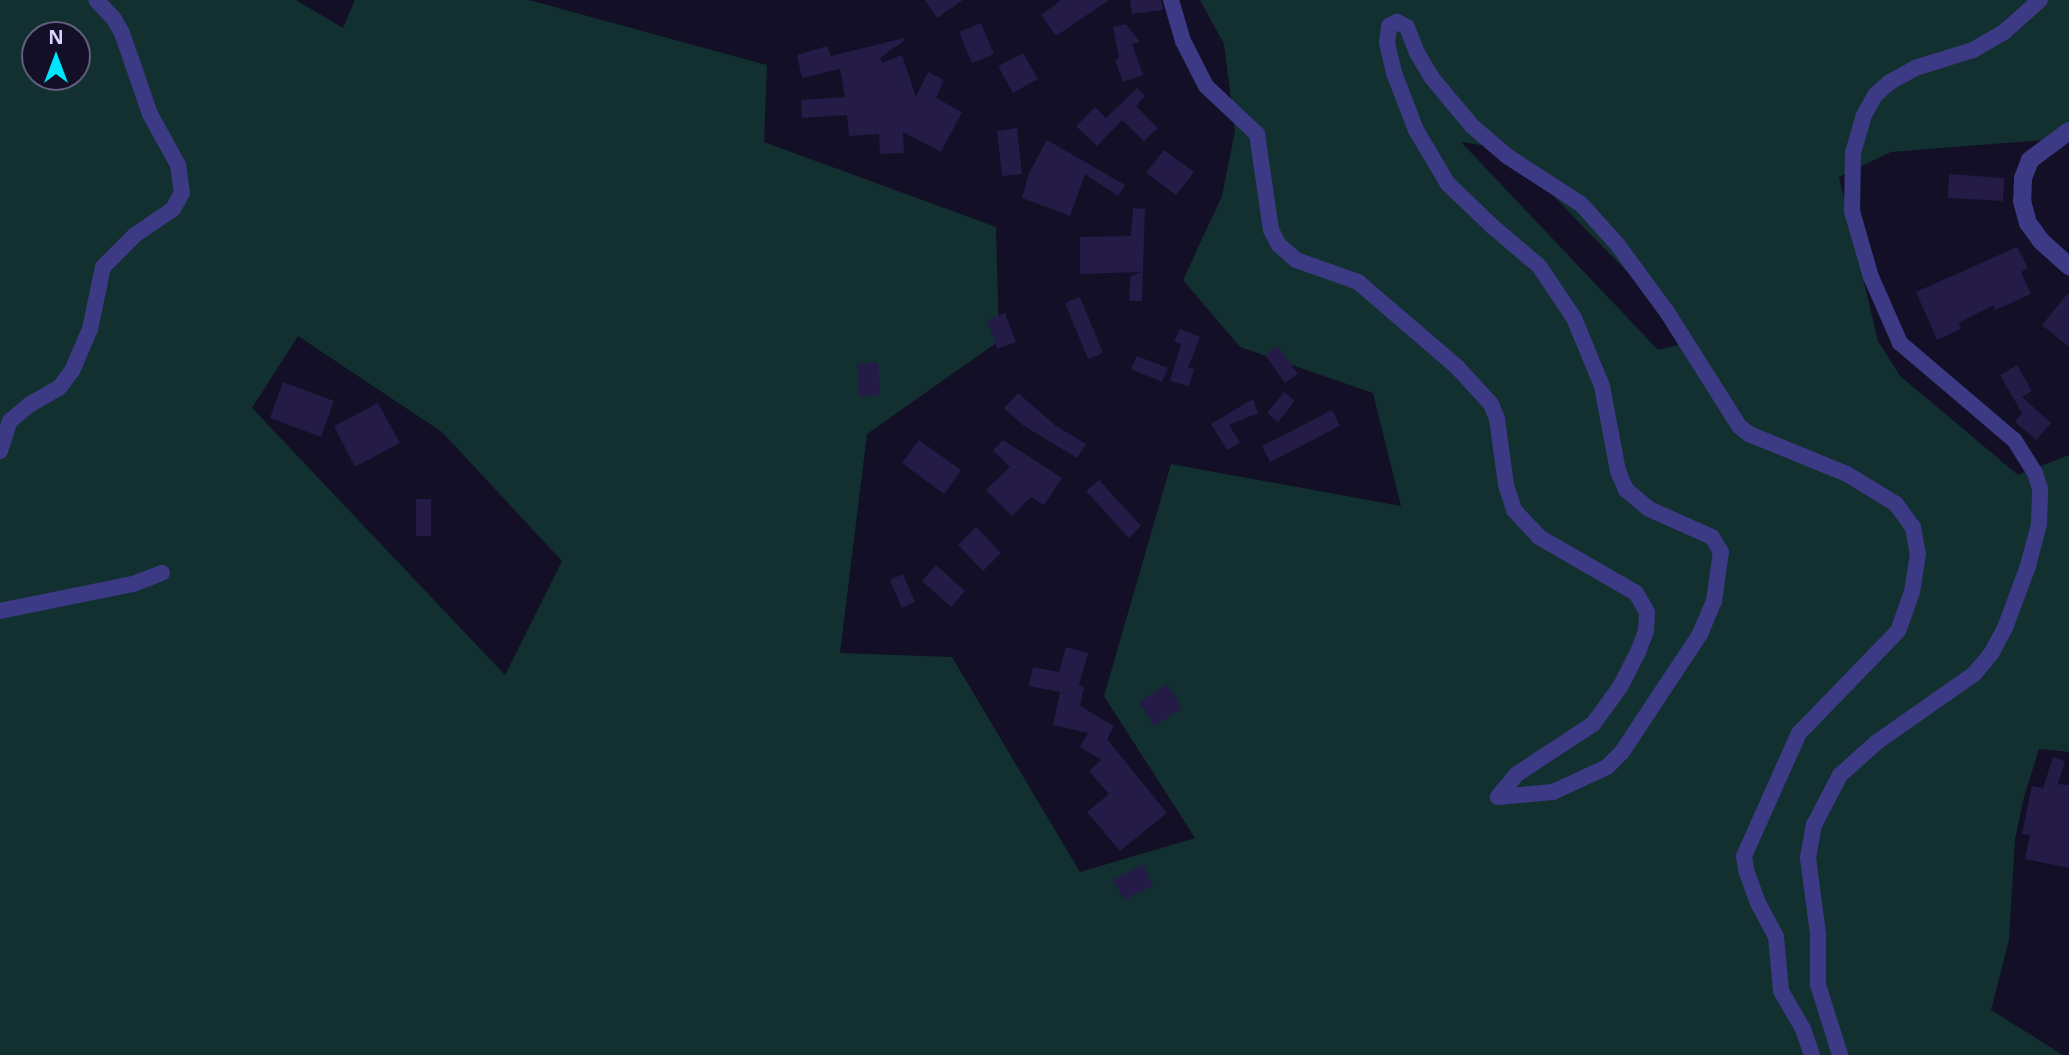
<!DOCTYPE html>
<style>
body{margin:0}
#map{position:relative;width:2069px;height:1055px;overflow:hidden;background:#130f26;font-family:"Noto Sans",sans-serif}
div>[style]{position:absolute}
.green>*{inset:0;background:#12302f}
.building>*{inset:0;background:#241b47}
.minor>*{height:16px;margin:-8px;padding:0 8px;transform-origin:8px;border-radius:8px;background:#3d3a85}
.tertiary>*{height:18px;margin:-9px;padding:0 9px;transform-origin:9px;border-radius:9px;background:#3d3a85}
span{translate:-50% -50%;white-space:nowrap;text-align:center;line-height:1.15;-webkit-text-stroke:5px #130f26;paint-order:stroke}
.north{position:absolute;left:21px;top:21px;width:70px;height:70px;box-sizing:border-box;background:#130f26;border:2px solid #625e7d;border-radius:50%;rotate:0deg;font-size:19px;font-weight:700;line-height:28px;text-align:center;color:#d9d4ff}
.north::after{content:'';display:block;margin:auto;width:24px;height:32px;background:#00e5ff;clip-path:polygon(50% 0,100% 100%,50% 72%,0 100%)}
</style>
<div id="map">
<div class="green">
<i style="clip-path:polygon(evenodd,0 0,296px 0,343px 28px,355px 0,529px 0,767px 65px,764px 142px,996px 227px,999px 341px,867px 434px,840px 653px,952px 657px,1080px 872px,1195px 838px,1104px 696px,1171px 464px,1401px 506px,1373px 393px,1240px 347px,1183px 280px,1222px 196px,1235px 131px,1224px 44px,1200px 0,2069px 0,2069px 138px,1891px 152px,1839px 177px,1878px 341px,1900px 376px,2018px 475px,2069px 455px,2069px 752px,2039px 749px,2024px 797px,2015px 839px,2009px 940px,1991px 1010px,2063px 1055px,0 1055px,0 0,35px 35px,77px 35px,77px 77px,35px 77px,35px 35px,0 0,1461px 142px,1508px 149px,1694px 341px,1658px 350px,1461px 142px,0 0,298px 336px,442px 432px,562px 561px,505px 675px,252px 408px,298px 336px)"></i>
</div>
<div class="building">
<i style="clip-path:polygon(925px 0,963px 0,937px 18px)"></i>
<i style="clip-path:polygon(1061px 0,1109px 0,1056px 36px,1041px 15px)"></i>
<i style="clip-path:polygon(1130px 0,1161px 0,1163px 10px,1132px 14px)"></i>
<i style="clip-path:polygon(981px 23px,994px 54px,972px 63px,959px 32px)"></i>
<i style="clip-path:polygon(1126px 24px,1140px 42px,1132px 44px,1143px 75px,1123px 82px,1115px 60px,1119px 58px,1113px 27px)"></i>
<i style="clip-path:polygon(904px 38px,905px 40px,880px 58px,882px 63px,902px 55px,916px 97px,928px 72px,944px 80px,936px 98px,962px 112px,941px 152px,903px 132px,904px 153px,880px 154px,879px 134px,849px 136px,847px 115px,802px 118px,801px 100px,845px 97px,840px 69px,802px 78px,797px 55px,827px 46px,831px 56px)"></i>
<i style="clip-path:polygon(1023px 53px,1038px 79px,1013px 93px,998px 66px)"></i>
<i style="clip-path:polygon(1137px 88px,1145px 96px,1136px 106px,1158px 128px,1144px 141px,1122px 120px,1097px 146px,1076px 126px,1095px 107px,1106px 118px)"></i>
<i style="clip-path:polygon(1017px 128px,1022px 174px,1002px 176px,997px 131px)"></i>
<i style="clip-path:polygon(1047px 140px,1125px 185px,1118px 196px,1085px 174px,1070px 216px,1022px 198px,1029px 173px)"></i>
<i style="clip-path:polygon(1164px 150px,1194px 172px,1176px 195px,1146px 173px)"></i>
<i style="clip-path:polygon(1949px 174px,2004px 178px,2003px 201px,1948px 198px)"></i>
<i style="clip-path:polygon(1133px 208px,1145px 209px,1142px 301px,1129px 301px,1130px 277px,1141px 272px,1080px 274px,1080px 237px,1131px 236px)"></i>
<i style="clip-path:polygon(2017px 247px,2028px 268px,2021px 272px,2031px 294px,1995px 310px,1993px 305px,1959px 323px,1961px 329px,1937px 340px,1916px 292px)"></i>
<i style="clip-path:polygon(2069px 292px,2069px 347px,2042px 325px)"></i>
<i style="clip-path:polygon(1080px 297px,1103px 353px,1088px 359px,1065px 303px)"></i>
<i style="clip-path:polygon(1005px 313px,1016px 342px,997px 349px,987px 320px)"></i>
<i style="clip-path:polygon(1180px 329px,1200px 337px,1188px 368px,1194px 369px,1189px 386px,1170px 381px,1181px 344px,1174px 341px)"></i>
<i style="clip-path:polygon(1278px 346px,1298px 374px,1285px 383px,1265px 355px)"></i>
<i style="clip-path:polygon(1137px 356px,1168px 368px,1162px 382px,1131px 369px)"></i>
<i style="clip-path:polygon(878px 362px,880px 395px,859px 397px,857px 364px)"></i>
<i style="clip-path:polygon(2017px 365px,2032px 391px,2022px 397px,2051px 423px,2036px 440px,2015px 422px,2022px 413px,2000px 375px)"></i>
<i style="clip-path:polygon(283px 382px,334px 401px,321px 437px,270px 418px)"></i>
<i style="clip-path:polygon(1284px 392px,1295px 401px,1278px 422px,1267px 413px)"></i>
<i style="clip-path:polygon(1018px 393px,1056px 426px,1086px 444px,1077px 458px,1024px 426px,1004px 408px)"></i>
<i style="clip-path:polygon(1253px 399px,1258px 413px,1229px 425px,1240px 443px,1227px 450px,1211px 424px)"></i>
<i style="clip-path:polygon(378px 403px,400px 443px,355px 467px,334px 426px)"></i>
<i style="clip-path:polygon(1332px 410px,1340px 426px,1270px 462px,1262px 446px)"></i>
<i style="clip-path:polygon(919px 440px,961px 470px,944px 494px,902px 463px)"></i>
<i style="clip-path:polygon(1003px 440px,1062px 478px,1044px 505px,1031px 497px,1012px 516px,986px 490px,1010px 467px,993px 450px)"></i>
<i style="clip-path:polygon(1099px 480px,1141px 526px,1129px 538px,1086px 491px)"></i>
<i style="clip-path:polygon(416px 499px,431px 499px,431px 536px,416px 536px)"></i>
<i style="clip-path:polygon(976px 527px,1001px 553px,983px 571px,958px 545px)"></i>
<i style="clip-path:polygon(936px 565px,965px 591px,951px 607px,922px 581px)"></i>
<i style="clip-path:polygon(903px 574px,915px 602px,902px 608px,890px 580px)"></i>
<i style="clip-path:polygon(1066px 647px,1088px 653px,1079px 685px,1084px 687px,1080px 706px,1114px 726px,1107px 739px,1167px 813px,1120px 851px,1087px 812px,1109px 794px,1089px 771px,1101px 760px,1080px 747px,1088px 733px,1053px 725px,1060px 692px,1029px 686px,1033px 667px,1059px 672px)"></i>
<i style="clip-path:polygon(1167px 684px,1182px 708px,1154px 726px,1139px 702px)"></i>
<i style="clip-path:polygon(2053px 757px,2065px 761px,2058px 784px,2069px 785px,2069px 868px,2025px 859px,2030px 835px,2022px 834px,2032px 786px,2043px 788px)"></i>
<i style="clip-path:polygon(1143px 864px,1153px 885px,1124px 900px,1113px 880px)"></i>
</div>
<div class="minor">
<i style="left:1171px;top:0;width:43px;rotate:73.7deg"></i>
<i style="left:1183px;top:41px;width:51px;rotate:62.9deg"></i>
<i style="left:1206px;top:86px;width:70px;rotate:43.3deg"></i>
<i style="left:1257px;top:134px;width:97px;rotate:81.7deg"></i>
<i style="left:1271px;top:230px;width:17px;rotate:62deg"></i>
<i style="left:1279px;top:245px;width:23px;rotate:41deg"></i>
<i style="left:1296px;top:260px;width:66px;rotate:19.5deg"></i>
<i style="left:1358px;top:282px;width:130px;rotate:40.6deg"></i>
<i style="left:1457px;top:367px;width:50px;rotate:47.4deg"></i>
<i style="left:1491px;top:404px;width:16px;rotate:68deg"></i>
<i style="left:1497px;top:419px;width:67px;rotate:82.2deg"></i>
<i style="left:1506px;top:485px;width:26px;rotate:72deg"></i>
<i style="left:1514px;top:510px;width:37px;rotate:47deg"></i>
<i style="left:1539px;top:537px;width:112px;rotate:30deg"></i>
<i style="left:1636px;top:593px;width:22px;rotate:60deg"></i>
<i style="left:1647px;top:612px;width:19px;rotate:93deg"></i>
<i style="left:1646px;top:631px;width:22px;rotate:111deg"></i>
<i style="left:1638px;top:652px;width:39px;rotate:117deg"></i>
<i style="left:1620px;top:687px;width:46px;rotate:126.1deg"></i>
<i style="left:1593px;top:724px;width:91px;rotate:146.7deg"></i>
<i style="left:1517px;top:774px;width:30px;rotate:130deg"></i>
<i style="left:0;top:451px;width:32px;rotate:-72deg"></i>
<i style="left:10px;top:421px;width:25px;rotate:-40deg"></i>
<i style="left:29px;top:405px;width:34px;rotate:-30deg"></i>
<i style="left:59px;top:388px;width:21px;rotate:-53deg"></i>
<i style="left:72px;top:371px;width:46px;rotate:-66.8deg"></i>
<i style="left:90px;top:329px;width:63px;rotate:-78.2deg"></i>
<i style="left:103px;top:267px;width:45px;rotate:-45deg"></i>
<i style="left:135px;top:235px;width:46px;rotate:-34.4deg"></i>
<i style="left:173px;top:209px;width:18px;rotate:-61deg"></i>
<i style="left:182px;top:193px;width:28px;rotate:-98deg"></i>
<i style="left:178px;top:165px;width:58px;rotate:-118.8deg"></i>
<i style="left:150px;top:114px;width:86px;rotate:-109.1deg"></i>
<i style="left:122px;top:33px;width:16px;rotate:-120deg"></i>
<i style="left:114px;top:19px;width:26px;rotate:-133deg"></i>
<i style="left:0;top:611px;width:136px;rotate:-11.5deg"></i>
<i style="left:133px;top:584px;width:31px;rotate:-21deg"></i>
<i style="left:1498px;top:797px;width:55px;rotate:-5.2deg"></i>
<i style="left:1553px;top:792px;width:60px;rotate:-24.8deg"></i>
<i style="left:1607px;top:767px;width:21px;rotate:-45deg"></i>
<i style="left:1622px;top:752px;width:141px;rotate:-56.5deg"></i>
<i style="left:1700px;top:634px;width:36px;rotate:-67deg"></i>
<i style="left:1714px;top:601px;width:49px;rotate:-81.9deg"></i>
<i style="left:1721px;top:552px;width:17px;rotate:-121deg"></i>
<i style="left:1712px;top:537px;width:69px;rotate:-156deg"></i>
<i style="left:1649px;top:509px;width:30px;rotate:-140deg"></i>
<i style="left:1626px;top:490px;width:21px;rotate:-113deg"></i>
<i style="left:1618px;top:471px;width:86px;rotate:-100.7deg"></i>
<i style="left:1602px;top:386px;width:74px;rotate:-112.4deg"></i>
<i style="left:1574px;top:318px;width:63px;rotate:-123.9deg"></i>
<i style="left:1539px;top:266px;width:62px;rotate:-139.6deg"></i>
<i style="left:1492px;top:226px;width:61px;rotate:-136.3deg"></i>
<i style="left:1448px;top:184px;width:63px;rotate:-120.7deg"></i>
<i style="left:1416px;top:130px;width:61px;rotate:-111.1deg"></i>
<i style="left:1394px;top:73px;width:31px;rotate:-103deg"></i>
<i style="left:1387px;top:43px;width:17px;rotate:-83deg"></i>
<i style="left:1389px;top:26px;width:9px;rotate:-27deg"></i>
<i style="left:1397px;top:22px;width:11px;rotate:27deg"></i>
<i style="left:1407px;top:27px;width:28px;rotate:69deg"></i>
<i style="left:1417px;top:53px;width:29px;rotate:59deg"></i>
<i style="left:1432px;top:78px;width:62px;rotate:50.2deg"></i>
<i style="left:1472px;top:126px;width:46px;rotate:40.6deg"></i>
<i style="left:1507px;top:156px;width:88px;rotate:33deg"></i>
<i style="left:1581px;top:204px;width:54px;rotate:48deg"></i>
<i style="left:1617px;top:244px;width:84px;rotate:53.7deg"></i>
<i style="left:1667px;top:312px;width:135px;rotate:57.7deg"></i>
<i style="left:1739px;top:426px;width:13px;rotate:39deg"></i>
<i style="left:1749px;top:434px;width:106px;rotate:22.2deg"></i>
<i style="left:1847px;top:474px;width:57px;rotate:31.5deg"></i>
<i style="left:1896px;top:504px;width:29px;rotate:54deg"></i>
<i style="left:1913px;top:527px;width:27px;rotate:80deg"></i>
<i style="left:1918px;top:554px;width:38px;rotate:99deg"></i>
<i style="left:1912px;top:592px;width:41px;rotate:109.7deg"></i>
<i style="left:1898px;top:631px;width:142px;rotate:134.1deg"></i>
<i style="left:1799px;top:733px;width:135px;rotate:114.1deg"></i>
<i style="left:1744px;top:856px;width:14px;rotate:82deg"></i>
<i style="left:1746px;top:870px;width:35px;rotate:70deg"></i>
<i style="left:1758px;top:903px;width:38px;rotate:62deg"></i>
<i style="left:1776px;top:937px;width:54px;rotate:84.7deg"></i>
<i style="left:1781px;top:991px;width:44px;rotate:59.9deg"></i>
<i style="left:1803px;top:1029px;width:28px;rotate:71deg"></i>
<i style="left:1840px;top:1055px;width:73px;rotate:-107.4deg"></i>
<i style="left:1818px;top:985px;width:51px;rotate:-90deg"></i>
<i style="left:1818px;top:934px;width:77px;rotate:-97.5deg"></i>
<i style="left:1808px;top:858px;width:34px;rotate:-80deg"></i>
<i style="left:1814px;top:825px;width:56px;rotate:-62.5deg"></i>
<i style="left:1840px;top:775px;width:50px;rotate:-41.7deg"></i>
<i style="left:1877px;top:742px;width:118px;rotate:-35deg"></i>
<i style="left:1974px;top:674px;width:26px;rotate:-50deg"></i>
<i style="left:1991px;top:654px;width:30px;rotate:-62deg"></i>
<i style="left:2005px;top:628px;width:66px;rotate:-69.6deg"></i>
<i style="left:2028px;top:566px;width:43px;rotate:-75.3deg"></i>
<i style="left:2039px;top:524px;width:35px;rotate:-88deg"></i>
<i style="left:2040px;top:489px;width:17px;rotate:-107deg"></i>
<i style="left:2035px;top:473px;width:39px;rotate:-122deg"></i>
<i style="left:2014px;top:440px;width:150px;rotate:-139.6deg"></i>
<i style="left:1900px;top:343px;width:72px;rotate:-113.7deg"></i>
<i style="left:1871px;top:277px;width:69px;rotate:-106.1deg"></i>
<i style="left:1852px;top:211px;width:58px;rotate:-89deg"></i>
<i style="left:1853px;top:153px;width:37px;rotate:-74deg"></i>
<i style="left:1863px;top:117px;width:25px;rotate:-61deg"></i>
<i style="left:1875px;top:95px;width:20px;rotate:-41deg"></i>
<i style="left:1890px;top:82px;width:29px;rotate:-29deg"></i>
<i style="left:1915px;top:68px;width:61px;rotate:-17.2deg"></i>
<i style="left:1973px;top:50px;width:36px;rotate:-30deg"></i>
<i style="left:2004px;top:32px;width:48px;rotate:-41.6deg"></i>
</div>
<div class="tertiary">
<i style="left:2069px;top:131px;width:49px;rotate:143.4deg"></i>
<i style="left:2030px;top:160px;width:19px;rotate:111deg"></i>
<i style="left:2023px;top:178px;width:23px;rotate:92deg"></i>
<i style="left:2022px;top:201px;width:23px;rotate:75deg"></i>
<i style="left:2028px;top:223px;width:22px;rotate:54deg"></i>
<i style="left:2041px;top:241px;width:38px;rotate:42deg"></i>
</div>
<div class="north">N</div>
</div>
